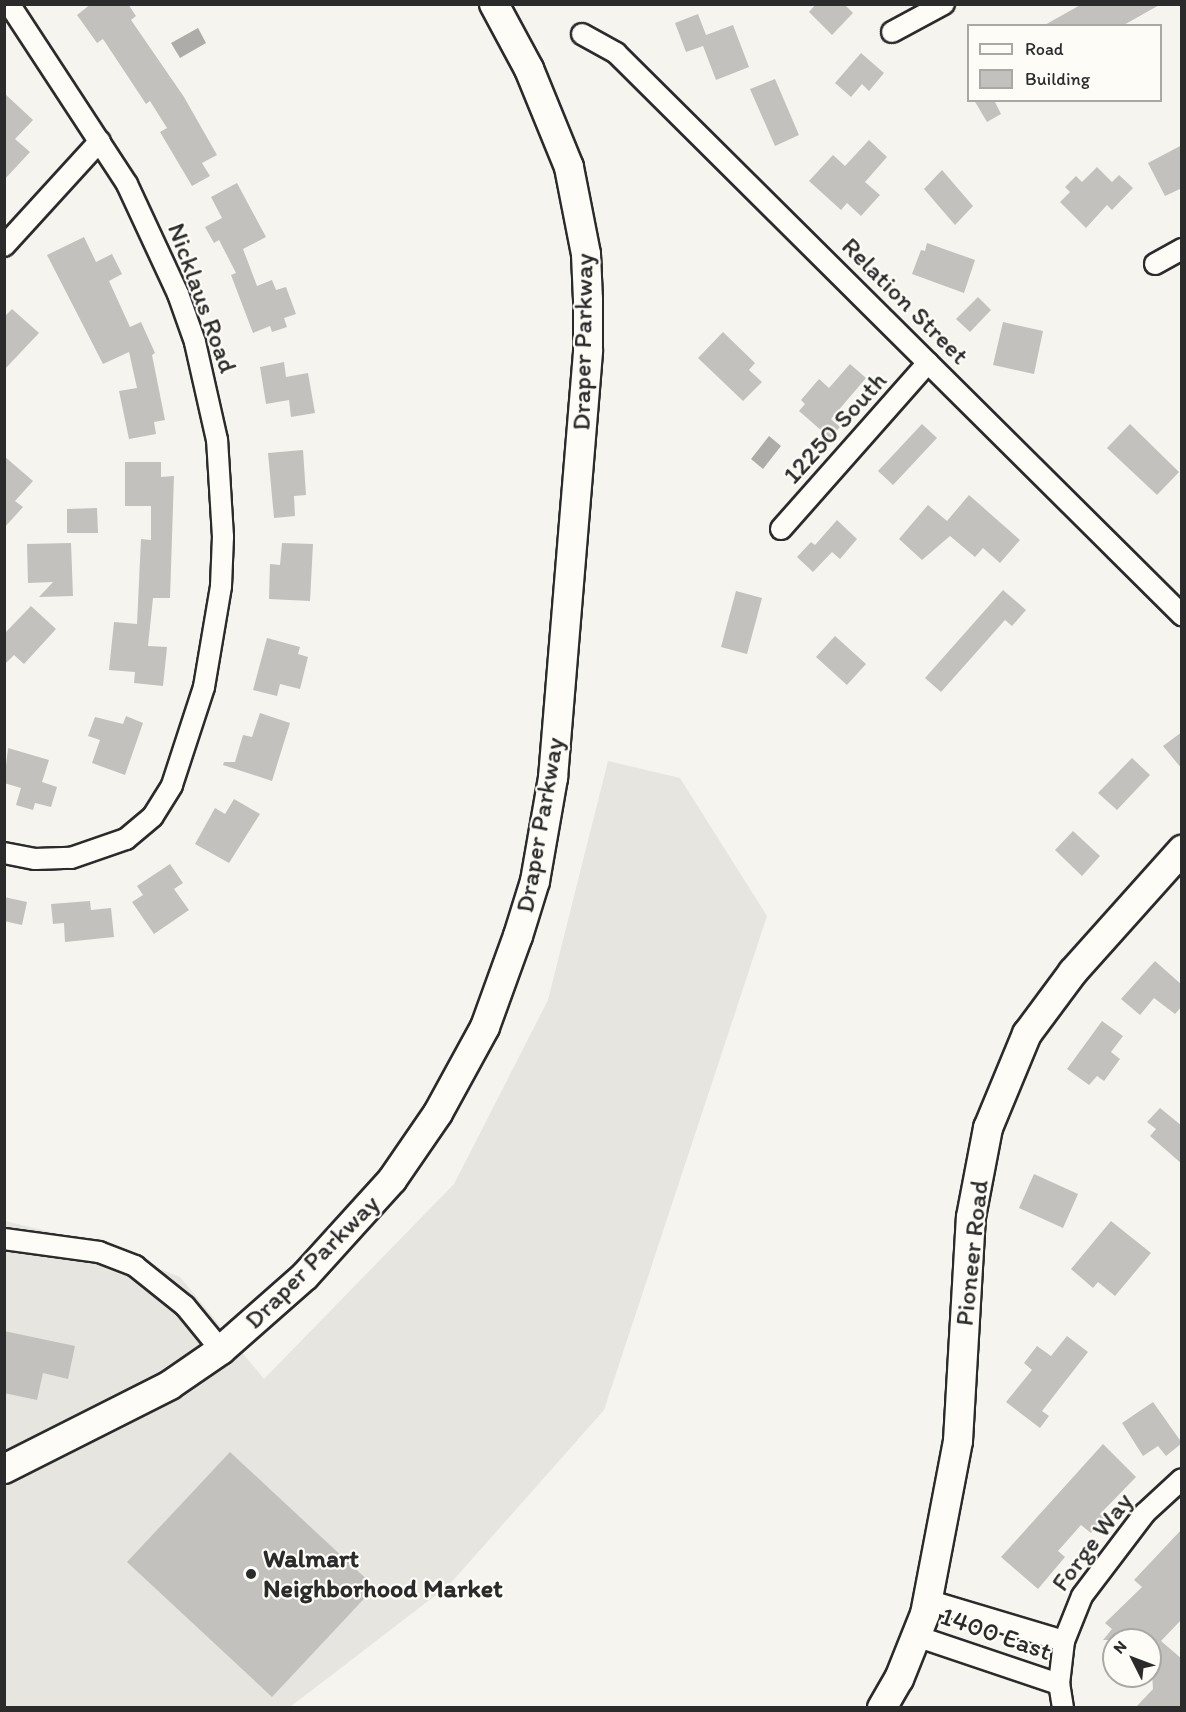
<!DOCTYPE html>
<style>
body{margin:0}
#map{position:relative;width:1186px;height:1712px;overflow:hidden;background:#f5f4ef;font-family:Itim,sans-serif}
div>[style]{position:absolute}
.built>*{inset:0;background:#e6e5e0}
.water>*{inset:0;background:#adaca9}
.building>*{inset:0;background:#c2c1be}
.roads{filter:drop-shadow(2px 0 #2b2b2b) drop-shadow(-2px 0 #2b2b2b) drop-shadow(0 2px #2b2b2b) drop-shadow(0 -2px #2b2b2b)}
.street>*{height:20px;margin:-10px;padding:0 10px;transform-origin:10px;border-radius:10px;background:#fdfcf7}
.secondary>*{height:28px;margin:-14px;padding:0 14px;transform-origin:14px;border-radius:14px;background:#fdfcf7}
.dots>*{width:16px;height:16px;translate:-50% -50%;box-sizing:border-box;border:3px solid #fdfcf7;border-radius:50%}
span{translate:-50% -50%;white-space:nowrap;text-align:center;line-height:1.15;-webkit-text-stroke:4.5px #fdfcf7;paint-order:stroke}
.street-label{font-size:26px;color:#2b2b2b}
.poi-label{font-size:26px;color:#2b2b2b;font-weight:700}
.left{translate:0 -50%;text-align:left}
.frame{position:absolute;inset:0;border:6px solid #2b2b2b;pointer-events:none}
.legend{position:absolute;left:967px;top:24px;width:195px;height:78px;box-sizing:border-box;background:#fdfcf7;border:2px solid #a9a8a5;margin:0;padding:8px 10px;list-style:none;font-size:18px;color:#2b2b2b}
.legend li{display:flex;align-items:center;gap:12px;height:30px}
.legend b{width:30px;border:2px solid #a9a8a5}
.north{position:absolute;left:1102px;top:1628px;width:60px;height:60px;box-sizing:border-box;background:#fdfcf7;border:2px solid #a9a8a5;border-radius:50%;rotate:312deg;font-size:16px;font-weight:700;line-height:24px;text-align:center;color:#2b2b2b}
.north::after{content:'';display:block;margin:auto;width:21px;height:27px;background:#2b2b2b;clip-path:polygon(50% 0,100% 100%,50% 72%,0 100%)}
</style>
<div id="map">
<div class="built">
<i style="clip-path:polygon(608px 761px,680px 778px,767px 916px,604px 1410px,449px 1585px,290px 1707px,5px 1708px,5px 1221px,88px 1241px,180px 1277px,264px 1379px,454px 1184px,548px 1000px)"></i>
</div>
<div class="water">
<i style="clip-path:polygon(198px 28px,206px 43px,180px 58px,171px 43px)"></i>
<i style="clip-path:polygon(769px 436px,781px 446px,763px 469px,751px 459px)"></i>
</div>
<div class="building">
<i style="clip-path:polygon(91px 4px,128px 4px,136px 16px,131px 20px,184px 97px,217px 155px,202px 163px,210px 176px,192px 186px,160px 132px,167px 128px,150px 101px,146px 104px,103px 39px,97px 43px,77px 15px)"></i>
<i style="clip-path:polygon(816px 4px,844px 4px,853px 13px,832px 35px,809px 12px)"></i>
<i style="clip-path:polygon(1082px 4px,1161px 4px,1122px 26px,1043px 26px)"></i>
<i style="clip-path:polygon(698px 14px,706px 35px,733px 25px,749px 67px,716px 80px,703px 46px,686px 52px,675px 23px)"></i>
<i style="clip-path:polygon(861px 53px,884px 73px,869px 91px,862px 84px,851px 97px,835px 83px)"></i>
<i style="clip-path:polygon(775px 79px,799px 135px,775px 146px,750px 89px)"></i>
<i style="clip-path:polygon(4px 93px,33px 120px,15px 139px,30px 152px,4px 180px)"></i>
<i style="clip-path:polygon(974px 100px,994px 100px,1001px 114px,987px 122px)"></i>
<i style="clip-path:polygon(869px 140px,887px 157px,865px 182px,880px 195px,861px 216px,847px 203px,841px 210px,809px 181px,833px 155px,845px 166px)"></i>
<i style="clip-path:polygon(1182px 145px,1182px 188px,1165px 196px,1148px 163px)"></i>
<i style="clip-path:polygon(1097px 167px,1112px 182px,1119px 175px,1133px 188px,1112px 210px,1107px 205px,1086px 228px,1060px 202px,1070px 192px,1065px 187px,1076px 176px,1082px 182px)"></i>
<i style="clip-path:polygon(942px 170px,973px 206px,955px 225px,924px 189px)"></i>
<i style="clip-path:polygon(237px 183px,266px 237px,243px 249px,257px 286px,272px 280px,276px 290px,286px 287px,296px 314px,284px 318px,287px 327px,272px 332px,270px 326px,253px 333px,231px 275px,236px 273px,219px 240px,214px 243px,205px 227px,222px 218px,211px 197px)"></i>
<i style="clip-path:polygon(84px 237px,96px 262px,112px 254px,122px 274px,109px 281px,130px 327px,141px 322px,155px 353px,152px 355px,165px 420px,154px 422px,156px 434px,129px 439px,119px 391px,137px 388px,129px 352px,103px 364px,47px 255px)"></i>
<i style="clip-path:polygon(927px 243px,975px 260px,964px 293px,912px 274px,921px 250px,925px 251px)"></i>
<i style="clip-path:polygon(978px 297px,991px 310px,970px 332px,956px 319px)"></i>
<i style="clip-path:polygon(12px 309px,39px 333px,4px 370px,4px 317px)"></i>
<i style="clip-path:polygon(1003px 322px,1043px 331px,1034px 374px,993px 365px)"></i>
<i style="clip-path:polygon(723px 332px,755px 363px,749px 370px,762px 382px,743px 401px,698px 358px)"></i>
<i style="clip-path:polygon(284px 362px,286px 377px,308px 373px,315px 413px,291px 417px,289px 400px,266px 404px,260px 367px)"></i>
<i style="clip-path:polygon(850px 364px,866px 378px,831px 419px,840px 427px,830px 438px,799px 411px,805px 404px,801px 400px,819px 379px,829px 388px)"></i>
<i style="clip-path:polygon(922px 424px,937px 438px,893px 485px,878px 471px)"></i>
<i style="clip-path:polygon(1130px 424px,1179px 472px,1157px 495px,1107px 448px)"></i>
<i style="clip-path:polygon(303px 450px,306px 495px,294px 496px,295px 516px,274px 518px,268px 453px)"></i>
<i style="clip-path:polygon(4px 456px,33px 481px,15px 501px,23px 507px,4px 528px)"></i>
<i style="clip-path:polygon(125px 462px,161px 462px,161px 477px,174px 476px,170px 598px,153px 598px,148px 646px,167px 647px,163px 686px,134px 683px,135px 672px,109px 670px,114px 622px,137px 624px,141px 539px,151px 540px,151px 506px,125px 506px)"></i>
<i style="clip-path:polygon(969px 495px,1020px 540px,1000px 563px,983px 548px,975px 557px,950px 536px,922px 560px,899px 539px,928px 505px,947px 521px)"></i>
<i style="clip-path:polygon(97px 508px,98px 533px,67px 533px,67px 509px)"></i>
<i style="clip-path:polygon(837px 520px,857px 539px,840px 559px,832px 552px,813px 572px,797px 557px,811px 542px,815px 545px)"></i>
<i style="clip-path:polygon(71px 543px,73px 596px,39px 597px,53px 582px,28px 583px,27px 544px)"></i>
<i style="clip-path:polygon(282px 543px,313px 544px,310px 601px,269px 599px,270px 564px,280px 565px)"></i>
<i style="clip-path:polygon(1003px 590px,1026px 610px,1012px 626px,1005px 620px,941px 692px,925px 678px)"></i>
<i style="clip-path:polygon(736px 591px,762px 598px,747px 654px,721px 647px)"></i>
<i style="clip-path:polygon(31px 606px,56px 629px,24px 664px,14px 655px,4px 665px,4px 634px)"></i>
<i style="clip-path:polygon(835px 636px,866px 664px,847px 685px,816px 657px)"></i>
<i style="clip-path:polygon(267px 638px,300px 647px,298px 654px,308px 657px,300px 689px,280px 684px,277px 696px,253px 690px)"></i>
<i style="clip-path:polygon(260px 713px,290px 723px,272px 781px,223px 765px,224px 762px,235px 762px,243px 735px,252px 737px)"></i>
<i style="clip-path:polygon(126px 716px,143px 723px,125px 775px,92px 763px,100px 740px,88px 736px,95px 717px,123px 724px)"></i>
<i style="clip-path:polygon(1182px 732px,1182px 769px,1163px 746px)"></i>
<i style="clip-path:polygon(8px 748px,49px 760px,42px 782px,57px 787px,51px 807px,35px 803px,33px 810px,16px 805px,21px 788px,4px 783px)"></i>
<i style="clip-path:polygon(1132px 758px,1150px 775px,1117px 810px,1098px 793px)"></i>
<i style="clip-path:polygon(234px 799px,260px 814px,229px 863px,195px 844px,215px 808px,225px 814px)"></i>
<i style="clip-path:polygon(1073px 831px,1100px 856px,1082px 876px,1055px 850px)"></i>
<i style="clip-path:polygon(170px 864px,183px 883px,174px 889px,189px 910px,154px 934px,132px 902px,143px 895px,137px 886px)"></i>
<i style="clip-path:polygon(4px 897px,27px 902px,22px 925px,4px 921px)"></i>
<i style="clip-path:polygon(90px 901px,91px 910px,111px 908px,114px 937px,65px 942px,64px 923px,53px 924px,51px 904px)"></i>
<i style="clip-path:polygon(1155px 961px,1182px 985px,1182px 1006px,1175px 1014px,1154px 998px,1140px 1015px,1121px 999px)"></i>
<i style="clip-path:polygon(1102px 1021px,1123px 1036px,1111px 1052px,1120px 1059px,1104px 1081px,1097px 1076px,1089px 1085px,1067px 1069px)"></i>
<i style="clip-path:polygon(1160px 1108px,1182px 1126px,1182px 1164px,1150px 1136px,1156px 1129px,1147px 1122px)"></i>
<i style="clip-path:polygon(1034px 1174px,1078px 1194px,1063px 1228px,1019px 1208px)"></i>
<i style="clip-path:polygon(1111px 1221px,1151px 1253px,1115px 1296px,1098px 1282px,1093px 1288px,1071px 1269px)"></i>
<i style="clip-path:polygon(4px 1331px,75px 1346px,68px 1379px,43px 1373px,37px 1400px,4px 1393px)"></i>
<i style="clip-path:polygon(1067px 1336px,1088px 1352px,1042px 1411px,1049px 1416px,1040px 1428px,1006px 1402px,1032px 1370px,1024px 1363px,1037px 1346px,1051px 1356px)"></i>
<i style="clip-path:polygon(1153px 1402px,1182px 1443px,1166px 1456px,1158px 1446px,1143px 1456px,1122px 1423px)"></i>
<i style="clip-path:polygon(1103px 1444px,1136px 1477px,1100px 1514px,1104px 1518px,1091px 1533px,1081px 1525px,1058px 1551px,1065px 1557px,1038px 1589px,1001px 1557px)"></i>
<i style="clip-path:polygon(230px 1452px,375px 1587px,272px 1697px,127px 1562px)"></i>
<i style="clip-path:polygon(1182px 1529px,1182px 1619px,1161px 1641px,1182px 1659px,1182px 1707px,1136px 1707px,1153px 1689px,1150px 1640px,1103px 1640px,1112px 1629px,1105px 1623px,1142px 1587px,1134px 1580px)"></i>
</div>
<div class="roads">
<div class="street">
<i style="left:892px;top:32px;width:59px;rotate:-28.3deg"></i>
<i style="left:582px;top:34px;width:39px;rotate:29deg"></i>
<i style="left:616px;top:53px;width:798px;rotate:44.8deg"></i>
<i style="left:4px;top:246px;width:142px;rotate:-47.6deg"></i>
<i style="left:1155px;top:264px;width:31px;rotate:-29deg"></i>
<i style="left:781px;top:529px;width:222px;rotate:-48.5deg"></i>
<i style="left:4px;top:853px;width:32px;rotate:11deg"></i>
<i style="left:35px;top:859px;width:36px;rotate:-2deg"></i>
<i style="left:71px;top:858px;width:58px;rotate:-19.1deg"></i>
<i style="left:126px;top:839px;width:35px;rotate:-40deg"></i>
<i style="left:153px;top:816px;width:36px;rotate:-58deg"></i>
<i style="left:172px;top:785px;width:103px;rotate:-71.9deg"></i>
<i style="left:204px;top:687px;width:102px;rotate:-80.4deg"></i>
<i style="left:221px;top:586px;width:49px;rotate:-87.7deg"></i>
<i style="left:223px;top:537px;width:97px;rotate:-93.5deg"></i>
<i style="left:217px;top:440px;width:100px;rotate:-102.7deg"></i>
<i style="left:195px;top:342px;width:51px;rotate:-109.5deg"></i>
<i style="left:178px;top:294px;width:121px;rotate:-114.9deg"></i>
<i style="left:127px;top:184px;width:215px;rotate:-123.2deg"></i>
<i style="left:4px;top:1239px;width:96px;rotate:7.8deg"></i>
<i style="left:99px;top:1252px;width:39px;rotate:21deg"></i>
<i style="left:135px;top:1266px;width:64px;rotate:38.7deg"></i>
<i style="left:185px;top:1306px;width:57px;rotate:50.7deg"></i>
<i style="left:927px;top:1600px;width:143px;rotate:16.7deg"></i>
<i style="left:916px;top:1636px;width:151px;rotate:18.6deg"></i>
<i style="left:1063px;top:1708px;width:24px;rotate:-99deg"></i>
<i style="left:1059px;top:1684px;width:43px;rotate:-83.4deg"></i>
<i style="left:1064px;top:1641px;width:48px;rotate:-68.2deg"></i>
<i style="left:1082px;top:1596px;width:104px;rotate:-52.8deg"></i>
<i style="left:1145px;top:1513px;width:50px;rotate:-42.6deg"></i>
</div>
<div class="secondary">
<i style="left:4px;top:1469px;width:186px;rotate:-26.8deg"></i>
<i style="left:170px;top:1385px;width:62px;rotate:-34.5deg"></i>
<i style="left:221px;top:1350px;width:112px;rotate:-41.4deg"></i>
<i style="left:305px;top:1276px;width:130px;rotate:-47.8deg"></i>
<i style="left:392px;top:1180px;width:81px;rotate:-55.5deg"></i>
<i style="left:438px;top:1113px;width:98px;rotate:-61.3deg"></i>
<i style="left:485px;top:1027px;width:97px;rotate:-70.1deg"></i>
<i style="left:518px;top:936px;width:58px;rotate:-72.8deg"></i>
<i style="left:535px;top:881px;width:105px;rotate:-80.1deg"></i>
<i style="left:553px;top:778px;width:429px;rotate:-85.3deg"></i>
<i style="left:588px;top:350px;width:50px;rotate:-90deg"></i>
<i style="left:588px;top:300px;width:46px;rotate:-92.5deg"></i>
<i style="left:586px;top:254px;width:89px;rotate:-101.1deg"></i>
<i style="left:569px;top:167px;width:106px;rotate:-112.2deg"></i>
<i style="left:529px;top:69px;width:74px;rotate:-118.3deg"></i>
<i style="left:882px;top:1708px;width:34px;rotate:-60deg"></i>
<i style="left:899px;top:1679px;width:70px;rotate:-68.2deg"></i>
<i style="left:925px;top:1614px;width:176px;rotate:-79.2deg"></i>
<i style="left:958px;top:1441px;width:224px;rotate:-86.7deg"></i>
<i style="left:971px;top:1217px;width:91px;rotate:-79.2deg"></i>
<i style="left:988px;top:1128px;width:102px;rotate:-67.5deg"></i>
<i style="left:1027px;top:1034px;width:77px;rotate:-53.4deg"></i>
<i style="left:1073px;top:972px;width:164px;rotate:-48.2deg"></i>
</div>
</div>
<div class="dots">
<i style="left:251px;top:1574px;background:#2b2b2b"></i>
</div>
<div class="street-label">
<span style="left:202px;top:298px;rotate:70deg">Nicklaus Road</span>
<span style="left:905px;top:301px;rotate:45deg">Relation Street</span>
<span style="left:583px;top:342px;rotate:-89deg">Draper Parkway</span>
<span style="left:835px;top:428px;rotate:-48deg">12250 South</span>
<span style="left:540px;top:825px;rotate:-80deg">Draper Parkway</span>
<span style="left:972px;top:1253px;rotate:-84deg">Pioneer Road</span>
<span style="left:312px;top:1262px;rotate:-45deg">Draper Parkway</span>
<span style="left:1092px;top:1542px;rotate:-53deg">Forge Way</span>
<span style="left:996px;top:1634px;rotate:19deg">1400 East</span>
</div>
<div class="poi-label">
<span class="left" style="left:263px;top:1574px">Walmart<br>Neighborhood Market</span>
</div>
<div class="frame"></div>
<ul class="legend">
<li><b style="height:8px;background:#fdfcf7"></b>Road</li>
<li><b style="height:16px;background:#c2c1be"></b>Building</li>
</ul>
<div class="north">N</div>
</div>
